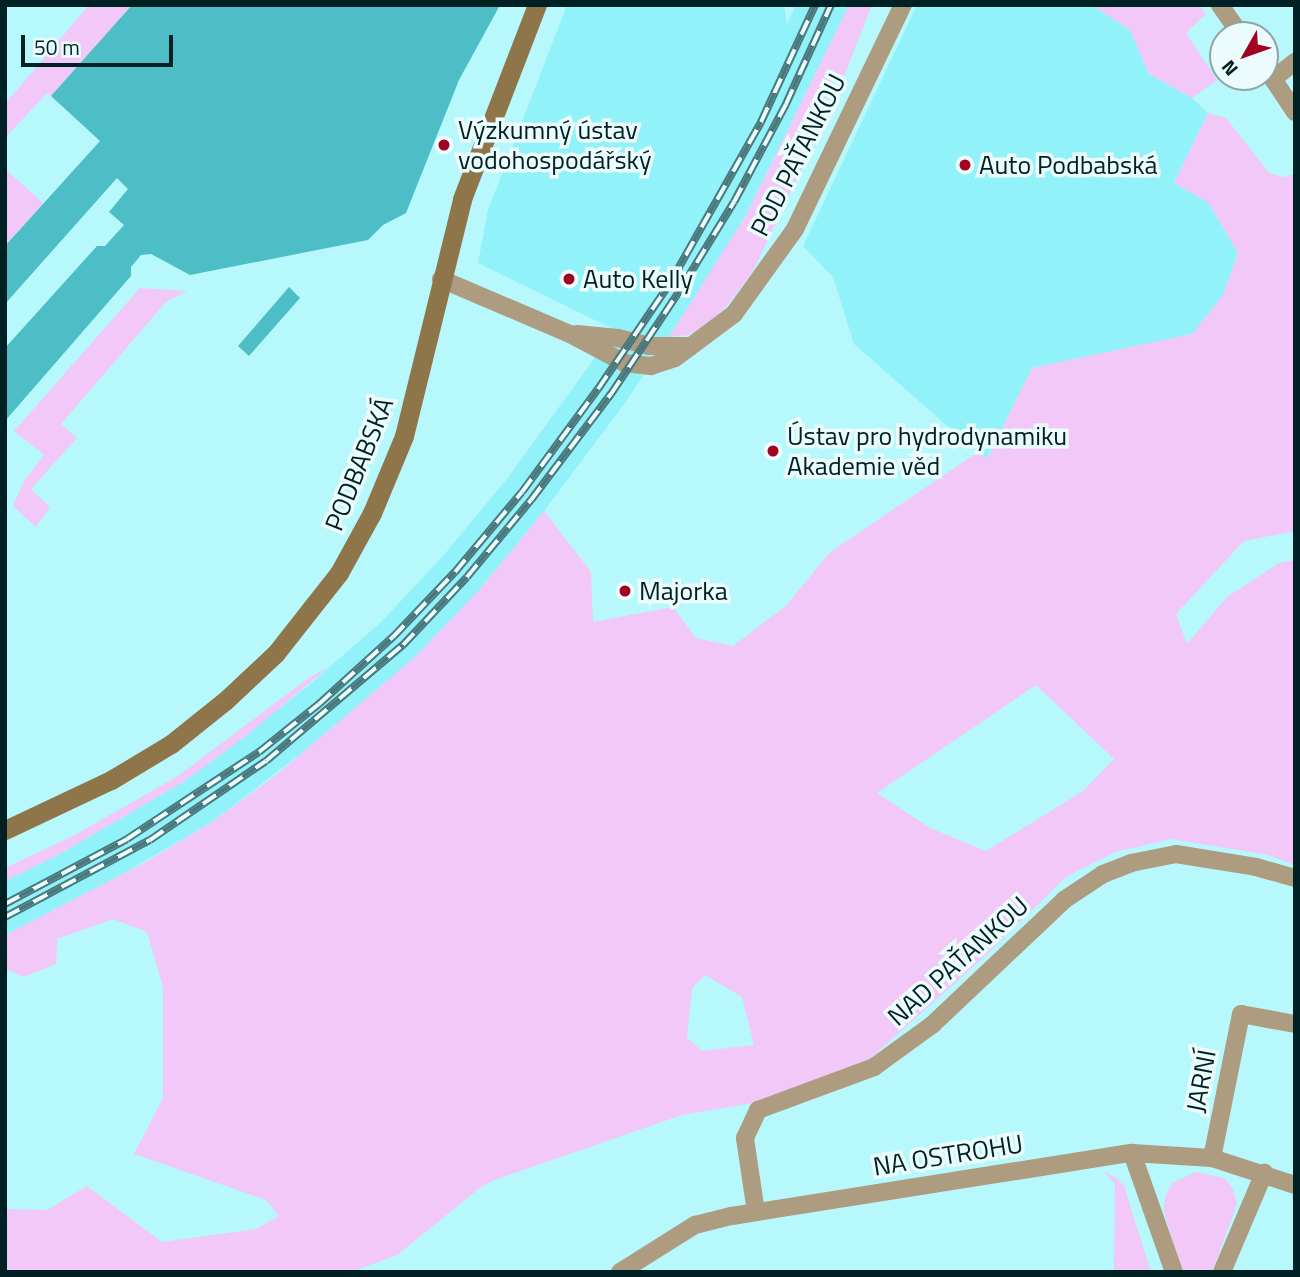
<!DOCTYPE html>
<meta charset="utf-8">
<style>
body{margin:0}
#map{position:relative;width:1300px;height:1277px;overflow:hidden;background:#b7f8fd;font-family:"Titillium Web",sans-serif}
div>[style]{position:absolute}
.built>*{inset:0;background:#92f2f9}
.green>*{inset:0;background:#f1c8f8}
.water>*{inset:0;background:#4ebec6}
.minor>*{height:18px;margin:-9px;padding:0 9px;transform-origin:9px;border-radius:9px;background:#ad9c7f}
.secondary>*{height:19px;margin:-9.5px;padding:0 9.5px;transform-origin:9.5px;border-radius:9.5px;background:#8e764a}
.rail>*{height:8px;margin-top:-4px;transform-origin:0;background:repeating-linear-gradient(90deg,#ecfbfc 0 16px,#4a787c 0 32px);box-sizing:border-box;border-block:2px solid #4a787c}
.dots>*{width:19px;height:19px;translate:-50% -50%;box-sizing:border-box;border:4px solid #ecfbfc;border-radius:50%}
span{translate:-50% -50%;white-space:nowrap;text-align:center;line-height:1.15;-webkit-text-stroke:7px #ecfbfc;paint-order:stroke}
.poi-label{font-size:26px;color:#002124}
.left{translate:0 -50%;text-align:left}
.street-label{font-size:26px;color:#002124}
.frame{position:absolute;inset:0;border:7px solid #002124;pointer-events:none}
.north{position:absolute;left:1209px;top:21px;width:70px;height:70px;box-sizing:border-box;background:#ecfbfc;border:2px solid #8ea4a6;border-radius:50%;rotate:230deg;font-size:19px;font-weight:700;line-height:28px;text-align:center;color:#002124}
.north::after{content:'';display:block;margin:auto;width:24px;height:32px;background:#a20323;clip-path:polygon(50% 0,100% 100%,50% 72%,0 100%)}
.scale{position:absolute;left:21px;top:35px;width:152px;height:32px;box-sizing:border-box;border:4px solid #002124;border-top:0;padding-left:9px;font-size:21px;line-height:24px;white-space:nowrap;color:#002124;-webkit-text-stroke:5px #ecfbfc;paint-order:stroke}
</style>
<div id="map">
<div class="built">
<i style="clip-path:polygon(567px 5px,784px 5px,787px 24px,796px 5px,849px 5px,746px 215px,694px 299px,625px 403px,544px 511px,480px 589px,415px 657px,338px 725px,212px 822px,81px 898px,5px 935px,5px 881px,58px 855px,185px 781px,307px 687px,381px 622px,443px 556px,506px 480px,615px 330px,478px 263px,488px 210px)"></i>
<i style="clip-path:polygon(917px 5px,1092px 5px,1130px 30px,1149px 74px,1192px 98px,1208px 113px,1174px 183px,1208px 202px,1238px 253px,1223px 295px,1193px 334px,1032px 368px,986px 460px,854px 344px,833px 277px,803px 246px)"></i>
</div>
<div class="green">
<i style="clip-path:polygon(89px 5px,132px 5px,51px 96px,47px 93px,5px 138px,5px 104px)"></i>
<i style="clip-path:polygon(849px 5px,872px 5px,844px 76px,836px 74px,814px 124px,821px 128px,753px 271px,727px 306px,706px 326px,688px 335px,669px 337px,746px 215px)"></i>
<i style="clip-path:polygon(1092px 5px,1199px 5px,1206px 14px,1186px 33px,1217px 80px,1192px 98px,1149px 74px,1130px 30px)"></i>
<i style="clip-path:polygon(evenodd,1208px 113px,1226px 118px,1269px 173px,1283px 177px,1295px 174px,1295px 531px,1244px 541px,1176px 614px,1187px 644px,1227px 597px,1279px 563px,1295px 560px,1295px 865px,1268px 855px,1171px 839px,1115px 852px,1066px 877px,982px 959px,867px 1061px,781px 1098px,682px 1115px,494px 1180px,481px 1187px,397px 1255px,351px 1272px,5px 1272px,5px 1209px,47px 1210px,87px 1186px,162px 1242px,256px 1229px,279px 1216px,266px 1200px,134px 1154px,163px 1098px,163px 987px,147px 932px,113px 919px,57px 939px,56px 964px,23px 977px,5px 969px,5px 935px,142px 864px,212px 822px,276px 775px,415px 657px,480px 589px,544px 511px,591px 572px,593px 622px,673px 607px,696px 638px,733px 646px,786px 606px,829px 553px,978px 452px,987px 459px,1032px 368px,1192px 334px,1223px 295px,1238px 253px,1208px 202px,1174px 183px,1208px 113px,1036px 685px,1114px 759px,1083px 791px,986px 851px,930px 828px,877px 793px,1036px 685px,1208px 113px,705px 975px,742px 997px,754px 1045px,702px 1051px,687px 1038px,692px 988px,705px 975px)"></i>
<i style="clip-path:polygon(5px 169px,43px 203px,5px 246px)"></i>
<i style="clip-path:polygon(140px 288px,187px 291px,166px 302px,61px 424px,77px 438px,31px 489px,50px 507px,36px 527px,13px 506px,24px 481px,44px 455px,14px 431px)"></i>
<i style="clip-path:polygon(329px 667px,246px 736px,185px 781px,58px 855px,5px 881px,5px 868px,75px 835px,178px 776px,310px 677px)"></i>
<i style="clip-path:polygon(1103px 1171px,1117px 1178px,1124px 1186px,1151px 1272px,1114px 1272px,1115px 1184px)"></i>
<i style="clip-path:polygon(1196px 1172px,1224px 1178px,1232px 1187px,1237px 1204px,1212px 1272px,1182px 1272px,1164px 1212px,1165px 1197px,1172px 1183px)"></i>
</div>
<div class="water">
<i style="clip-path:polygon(132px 5px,500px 5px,459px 80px,406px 213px,383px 225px,368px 240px,190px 275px,151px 254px,141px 255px,131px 267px,131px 276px,5px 421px,5px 348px,97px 246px,105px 246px,124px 225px,109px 212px,128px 189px,117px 178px,5px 304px,5px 246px,100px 141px,51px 96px)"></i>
<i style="clip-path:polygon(289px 287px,300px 298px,249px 356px,238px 346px)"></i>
</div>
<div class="minor">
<i style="left:1220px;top:5px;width:37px;rotate:55deg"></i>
<i style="left:1265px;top:67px;width:54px;rotate:56.3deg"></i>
<i style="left:1273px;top:79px;width:28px;rotate:-38deg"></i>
<i style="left:441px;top:279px;width:140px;rotate:23.1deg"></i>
<i style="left:570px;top:334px;width:62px;rotate:27.8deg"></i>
<i style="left:625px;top:363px;width:26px;rotate:7deg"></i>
<i style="left:651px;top:366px;width:25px;rotate:-18deg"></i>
<i style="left:675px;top:358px;width:74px;rotate:-36.7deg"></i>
<i style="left:734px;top:314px;width:105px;rotate:-54.3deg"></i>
<i style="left:795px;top:229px;width:249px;rotate:-64.3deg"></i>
<i style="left:577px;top:334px;width:41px;rotate:5.6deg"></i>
<i style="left:618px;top:338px;width:32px;rotate:14deg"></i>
<i style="left:649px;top:346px;width:42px"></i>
<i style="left:1132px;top:1153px;width:126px;rotate:70.6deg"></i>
<i style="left:1212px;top:1158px;width:147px;rotate:-78.6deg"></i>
<i style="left:1241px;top:1014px;width:55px;rotate:10.5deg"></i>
<i style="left:756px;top:1212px;width:75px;rotate:-98.5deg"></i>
<i style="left:745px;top:1138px;width:31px;rotate:-65deg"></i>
<i style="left:758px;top:1110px;width:124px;rotate:-20.3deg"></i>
<i style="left:874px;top:1067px;width:72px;rotate:-35.9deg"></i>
<i style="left:932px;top:1025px;width:182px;rotate:-43.4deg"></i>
<i style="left:1064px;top:900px;width:47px;rotate:-33.7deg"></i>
<i style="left:1103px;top:874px;width:30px;rotate:-21deg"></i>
<i style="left:1131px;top:863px;width:46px;rotate:-11.3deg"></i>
<i style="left:1176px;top:854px;width:81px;rotate:9.2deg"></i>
<i style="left:1256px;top:867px;width:41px;rotate:15.8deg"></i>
<i style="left:620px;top:1272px;width:89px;rotate:-32.1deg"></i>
<i style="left:695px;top:1225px;width:38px;rotate:-14deg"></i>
<i style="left:732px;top:1216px;width:405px;rotate:-9deg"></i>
<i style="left:1132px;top:1153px;width:80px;rotate:3.6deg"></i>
<i style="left:1212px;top:1158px;width:87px;rotate:18deg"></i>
<i style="left:1222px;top:1272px;width:108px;rotate:-67deg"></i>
</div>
<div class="secondary">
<i style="left:5px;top:830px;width:117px;rotate:-25.3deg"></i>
<i style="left:111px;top:780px;width:70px;rotate:-31deg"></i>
<i style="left:171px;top:744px;width:70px;rotate:-38.7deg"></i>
<i style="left:226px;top:700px;width:69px;rotate:-43.2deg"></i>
<i style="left:276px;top:653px;width:102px;rotate:-51.8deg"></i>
<i style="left:339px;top:573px;width:68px;rotate:-61.2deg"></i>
<i style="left:372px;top:513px;width:83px;rotate:-67.4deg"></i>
<i style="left:404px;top:436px;width:244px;rotate:-76.2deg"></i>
<i style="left:462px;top:199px;width:208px;rotate:-68.9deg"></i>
</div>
<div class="rail">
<i style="left:5px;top:904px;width:138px;rotate:-28deg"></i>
<i style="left:127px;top:839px;width:158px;rotate:-33.4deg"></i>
<i style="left:259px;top:752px;width:77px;rotate:-38.7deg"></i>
<i style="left:319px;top:704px;width:100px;rotate:-42.2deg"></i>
<i style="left:393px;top:637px;width:90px;rotate:-46.4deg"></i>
<i style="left:455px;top:572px;width:104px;rotate:-50.1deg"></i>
<i style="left:522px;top:492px;width:128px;rotate:-53.6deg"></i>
<i style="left:598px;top:389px;width:128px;rotate:-55.8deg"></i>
<i style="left:670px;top:283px;width:185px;rotate:-60.5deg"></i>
<i style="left:761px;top:122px;width:129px;rotate:-65.2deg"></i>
<i style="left:5px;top:917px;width:164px;rotate:-28deg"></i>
<i style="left:150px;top:840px;width:140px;rotate:-34.3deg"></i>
<i style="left:266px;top:761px;width:180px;rotate:-40.3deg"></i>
<i style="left:403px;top:645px;width:93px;rotate:-46.7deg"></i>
<i style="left:467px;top:577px;width:100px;rotate:-50.3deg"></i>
<i style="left:531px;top:500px;width:133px;rotate:-53deg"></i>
<i style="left:611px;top:394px;width:125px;rotate:-56.4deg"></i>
<i style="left:680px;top:290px;width:103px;rotate:-58.5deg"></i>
<i style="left:734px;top:202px;width:111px;rotate:-62deg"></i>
<i style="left:786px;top:104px;width:109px;rotate:-65.6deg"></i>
</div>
<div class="dots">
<i style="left:444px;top:145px;background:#a20323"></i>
<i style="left:965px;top:165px;background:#a20323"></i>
<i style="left:569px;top:279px;background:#a20323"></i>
<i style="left:773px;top:451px;background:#a20323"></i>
<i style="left:625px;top:591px;background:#a20323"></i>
</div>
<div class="poi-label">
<span class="left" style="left:458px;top:145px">Výzkumný ústav<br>vodohospodářský</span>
<span class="left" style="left:979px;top:165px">Auto Podbabská</span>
<span class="left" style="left:583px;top:279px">Auto Kelly</span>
<span class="left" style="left:787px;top:451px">Ústav pro hydrodynamiku<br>Akademie věd</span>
<span class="left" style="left:639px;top:591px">Majorka</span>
</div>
<div class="street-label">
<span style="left:798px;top:155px;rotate:-63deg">POD PAŤANKOU</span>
<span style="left:359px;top:464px;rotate:-68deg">PODBABSKÁ</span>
<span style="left:958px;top:961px;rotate:-42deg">NAD PAŤANKOU</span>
<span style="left:1201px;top:1081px;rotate:-79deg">JARNÍ</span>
<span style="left:948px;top:1155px;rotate:-9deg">NA OSTROHU</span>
</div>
<div class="frame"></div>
<div class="north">N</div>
<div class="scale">50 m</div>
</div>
